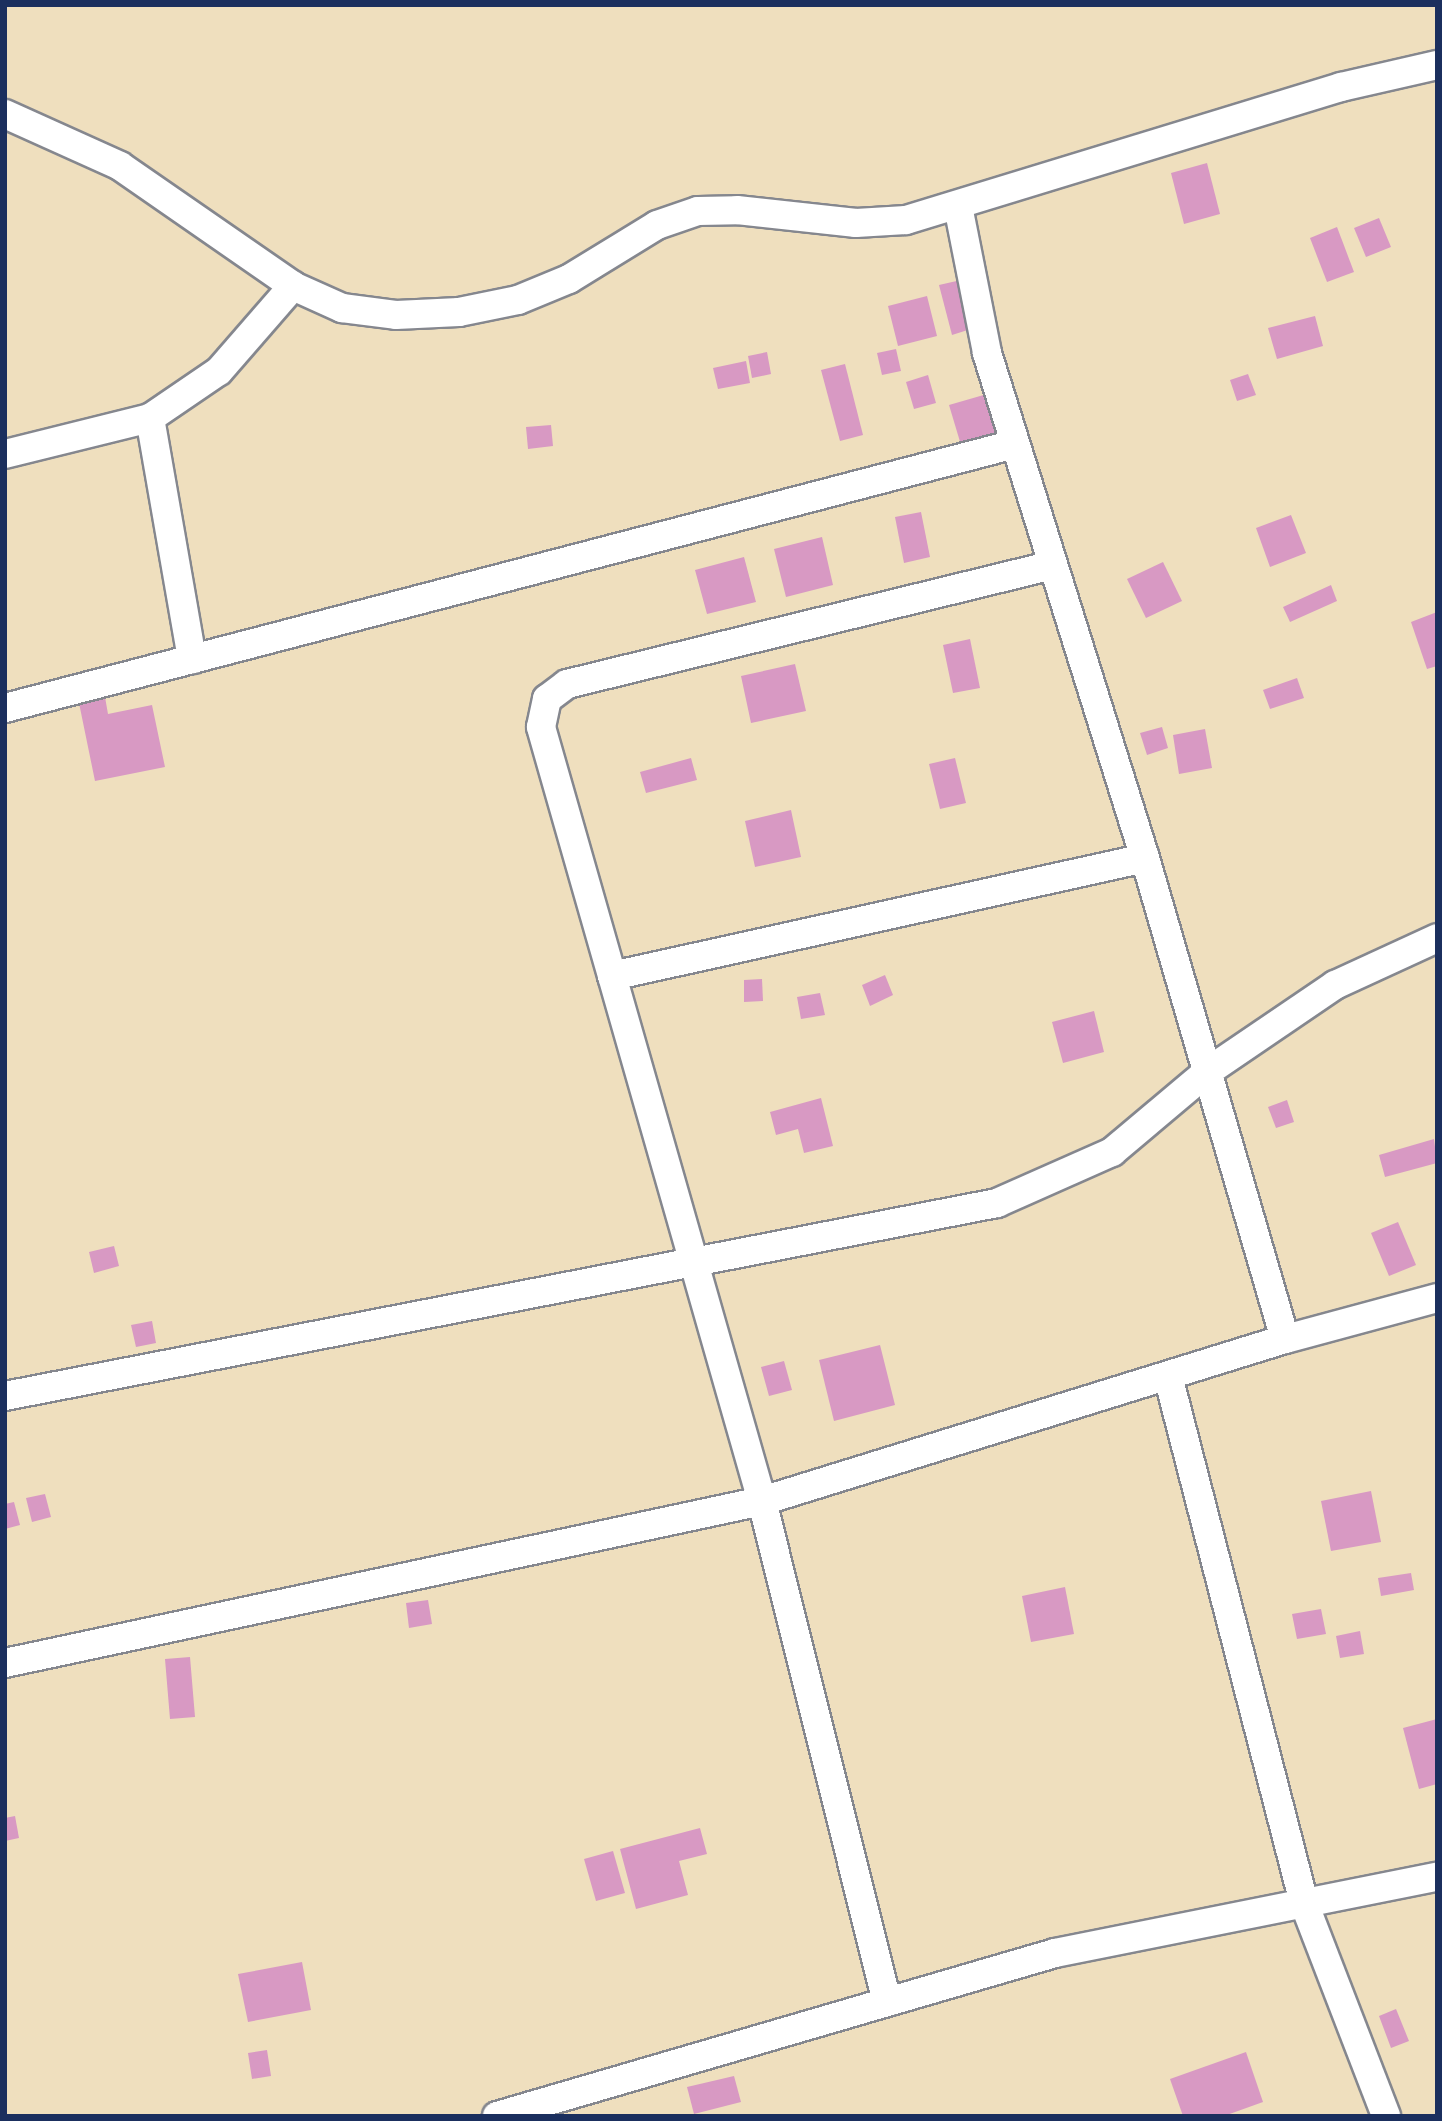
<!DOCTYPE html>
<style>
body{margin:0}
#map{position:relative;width:1442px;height:2121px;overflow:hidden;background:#efdfbe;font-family:Alegreya,serif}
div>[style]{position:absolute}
.building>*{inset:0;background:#d899c3}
.roads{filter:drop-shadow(2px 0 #85878e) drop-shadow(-2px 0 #85878e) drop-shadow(0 2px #85878e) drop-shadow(0 -2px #85878e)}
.minor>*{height:28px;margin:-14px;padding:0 14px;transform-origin:14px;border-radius:14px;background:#fff}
span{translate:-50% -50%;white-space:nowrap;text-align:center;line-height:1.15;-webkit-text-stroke:7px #fbf7ec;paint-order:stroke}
.frame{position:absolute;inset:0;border:7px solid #1b2f5e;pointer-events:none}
</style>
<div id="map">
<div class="building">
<i style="clip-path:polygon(1207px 163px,1220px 214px,1184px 224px,1171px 173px)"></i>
<i style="clip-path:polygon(1379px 218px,1391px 247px,1366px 257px,1354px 228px)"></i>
<i style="clip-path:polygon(1337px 227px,1354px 272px,1327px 282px,1310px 238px)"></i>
<i style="clip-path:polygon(961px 280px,974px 328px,952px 335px,939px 285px)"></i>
<i style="clip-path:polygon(927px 296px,937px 336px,898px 346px,888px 306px)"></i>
<i style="clip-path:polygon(1315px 316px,1323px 346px,1277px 359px,1268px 328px)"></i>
<i style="clip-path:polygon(896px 349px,901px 371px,882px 375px,877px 353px)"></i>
<i style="clip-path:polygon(767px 352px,771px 374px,752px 378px,748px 356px)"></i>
<i style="clip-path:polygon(746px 361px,750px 383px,718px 389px,713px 368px)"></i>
<i style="clip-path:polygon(845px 364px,863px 435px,840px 441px,821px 370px)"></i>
<i style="clip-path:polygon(1248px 374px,1256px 395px,1237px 401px,1230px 380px)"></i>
<i style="clip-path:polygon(928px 375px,936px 403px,914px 409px,906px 382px)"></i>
<i style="clip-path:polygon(994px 392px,1005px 432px,961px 445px,949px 405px)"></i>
<i style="clip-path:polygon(551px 425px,553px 446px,528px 449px,526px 427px)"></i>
<i style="clip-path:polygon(921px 512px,930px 557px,904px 563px,895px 517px)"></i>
<i style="clip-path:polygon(1291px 515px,1306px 553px,1270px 567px,1256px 528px)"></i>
<i style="clip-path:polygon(822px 537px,833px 585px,786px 597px,774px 549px)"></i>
<i style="clip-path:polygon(744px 557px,756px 602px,707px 614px,695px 570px)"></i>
<i style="clip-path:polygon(1163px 562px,1182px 601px,1146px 618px,1127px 579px)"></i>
<i style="clip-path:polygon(1331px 585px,1337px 601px,1290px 622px,1283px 607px)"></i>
<i style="clip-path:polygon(1437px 612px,1437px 666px,1427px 669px,1411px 622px)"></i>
<i style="clip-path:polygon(970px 639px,980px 688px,953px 693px,943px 645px)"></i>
<i style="clip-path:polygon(795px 664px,806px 711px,751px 723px,741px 676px)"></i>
<i style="clip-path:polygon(1297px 678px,1304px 698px,1270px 709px,1263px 690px)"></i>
<i style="clip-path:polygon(105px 697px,108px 714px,152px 705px,165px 767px,95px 781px,79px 703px)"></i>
<i style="clip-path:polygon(1162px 727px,1168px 748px,1147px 755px,1140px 733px)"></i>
<i style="clip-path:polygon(1205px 729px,1212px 768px,1179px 774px,1173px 735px)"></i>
<i style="clip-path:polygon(691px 758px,697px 780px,646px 793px,640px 772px)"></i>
<i style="clip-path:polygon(955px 758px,966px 803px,940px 809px,929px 764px)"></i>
<i style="clip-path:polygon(791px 810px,801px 857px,755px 867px,745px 821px)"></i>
<i style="clip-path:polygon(885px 975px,893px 995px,870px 1006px,862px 985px)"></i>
<i style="clip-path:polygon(762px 979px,763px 1001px,744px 1002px,744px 980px)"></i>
<i style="clip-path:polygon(820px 993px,825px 1015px,801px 1019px,797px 997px)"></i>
<i style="clip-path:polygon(1094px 1011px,1104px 1052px,1063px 1063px,1052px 1022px)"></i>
<i style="clip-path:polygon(821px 1098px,833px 1146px,804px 1153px,798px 1129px,776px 1135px,770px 1112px)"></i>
<i style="clip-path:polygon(1287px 1100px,1294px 1122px,1276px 1128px,1268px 1107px)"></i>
<i style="clip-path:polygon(1434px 1139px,1437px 1163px,1385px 1177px,1379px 1155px)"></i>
<i style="clip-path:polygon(1398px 1222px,1416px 1265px,1389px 1276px,1371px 1233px)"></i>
<i style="clip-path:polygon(114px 1246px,119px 1266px,94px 1273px,89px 1252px)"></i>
<i style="clip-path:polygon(152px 1321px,156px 1343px,136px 1347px,131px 1325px)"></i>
<i style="clip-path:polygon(880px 1345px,895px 1405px,834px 1421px,819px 1360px)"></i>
<i style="clip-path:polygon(784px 1361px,792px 1390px,769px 1396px,761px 1367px)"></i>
<i style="clip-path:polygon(1371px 1491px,1381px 1542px,1331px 1551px,1321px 1501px)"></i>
<i style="clip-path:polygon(45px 1494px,51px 1517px,32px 1522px,26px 1498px)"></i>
<i style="clip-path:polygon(14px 1502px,20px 1525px,5px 1529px,5px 1504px)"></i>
<i style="clip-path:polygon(1411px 1573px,1414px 1590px,1381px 1596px,1378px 1578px)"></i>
<i style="clip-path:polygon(1065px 1587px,1074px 1634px,1031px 1642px,1022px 1596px)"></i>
<i style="clip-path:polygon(428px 1600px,432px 1624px,409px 1628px,406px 1603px)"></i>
<i style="clip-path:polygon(1321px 1609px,1326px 1634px,1297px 1639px,1292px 1614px)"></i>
<i style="clip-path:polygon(1360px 1631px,1364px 1654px,1340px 1658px,1336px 1636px)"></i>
<i style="clip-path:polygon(190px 1657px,195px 1717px,170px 1719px,165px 1659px)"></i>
<i style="clip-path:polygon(1437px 1719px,1437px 1784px,1419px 1789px,1403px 1728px)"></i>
<i style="clip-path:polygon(15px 1816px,19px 1838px,5px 1841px,5px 1818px)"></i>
<i style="clip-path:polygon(700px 1828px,707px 1854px,679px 1861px,688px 1895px,636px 1909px,620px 1849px)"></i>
<i style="clip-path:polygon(613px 1851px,625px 1893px,596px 1901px,584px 1859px)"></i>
<i style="clip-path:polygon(302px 1962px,311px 2010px,248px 2022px,238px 1974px)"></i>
<i style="clip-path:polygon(1396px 2009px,1409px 2041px,1391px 2048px,1379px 2016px)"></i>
<i style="clip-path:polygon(267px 2050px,271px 2076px,252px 2079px,248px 2053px)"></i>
<i style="clip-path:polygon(1246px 2052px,1263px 2102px,1224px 2116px,1183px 2116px,1170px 2079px)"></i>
<i style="clip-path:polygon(734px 2076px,741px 2102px,694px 2114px,687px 2087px)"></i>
</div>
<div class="roads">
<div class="minor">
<i style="left:5px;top:114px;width:126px;rotate:24.3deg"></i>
<i style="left:120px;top:166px;width:211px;rotate:34.7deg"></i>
<i style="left:293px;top:286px;width:54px;rotate:24.2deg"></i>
<i style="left:342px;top:308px;width:54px;rotate:7.4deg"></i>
<i style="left:396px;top:315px;width:63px;rotate:-2.7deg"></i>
<i style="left:459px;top:312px;width:60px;rotate:-11.5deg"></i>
<i style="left:518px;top:300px;width:55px;rotate:-22.4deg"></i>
<i style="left:569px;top:279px;width:103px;rotate:-31.5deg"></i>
<i style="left:657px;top:225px;width:43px;rotate:-18.9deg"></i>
<i style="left:698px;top:211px;width:39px;rotate:-1deg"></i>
<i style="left:737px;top:210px;width:120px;rotate:6.2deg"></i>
<i style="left:856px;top:223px;width:50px;rotate:-3.4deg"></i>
<i style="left:906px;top:220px;width:455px;rotate:-17deg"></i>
<i style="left:1341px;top:87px;width:98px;rotate:-12.9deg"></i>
<i style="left:958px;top:206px;width:150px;rotate:78.8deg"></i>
<i style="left:987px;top:353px;width:529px;rotate:72.63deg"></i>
<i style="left:1145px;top:858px;width:501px;rotate:73.77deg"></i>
<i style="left:150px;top:418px;width:245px;rotate:80.1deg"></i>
<i style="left:5px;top:454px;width:149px;rotate:-13.9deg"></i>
<i style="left:150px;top:418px;width:83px;rotate:-34.3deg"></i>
<i style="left:219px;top:371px;width:113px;rotate:-49deg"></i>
<i style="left:5px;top:708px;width:1044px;rotate:-14.65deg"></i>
<i style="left:612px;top:976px;width:546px;rotate:-12.48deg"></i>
<i style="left:1168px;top:1376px;width:544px;rotate:75.53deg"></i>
<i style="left:1304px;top:1903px;width:228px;rotate:68.9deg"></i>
<i style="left:5px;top:1396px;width:1011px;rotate:-11.01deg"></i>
<i style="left:997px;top:1203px;width:126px;rotate:-23.9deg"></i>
<i style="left:1112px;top:1152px;width:124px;rotate:-40.1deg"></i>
<i style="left:1207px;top:1072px;width:155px;rotate:-34.2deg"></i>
<i style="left:1335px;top:985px;width:112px;rotate:-24.7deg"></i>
<i style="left:5px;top:1663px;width:774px;rotate:-12.08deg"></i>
<i style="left:762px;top:1501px;width:548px;rotate:-17.21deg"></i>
<i style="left:1285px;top:1339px;width:157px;rotate:-15.1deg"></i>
<i style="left:887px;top:2002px;width:516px;rotate:-104.01deg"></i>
<i style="left:762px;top:1501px;width:805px;rotate:-105.94deg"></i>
<i style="left:541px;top:727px;width:29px;rotate:-78deg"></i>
<i style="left:547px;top:699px;width:25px;rotate:-37deg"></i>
<i style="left:567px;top:684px;width:500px;rotate:-13.76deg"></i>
<i style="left:497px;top:2116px;width:581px;rotate:-16.28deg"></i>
<i style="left:1055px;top:1953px;width:389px;rotate:-11.3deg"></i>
</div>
</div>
<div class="frame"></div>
</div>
